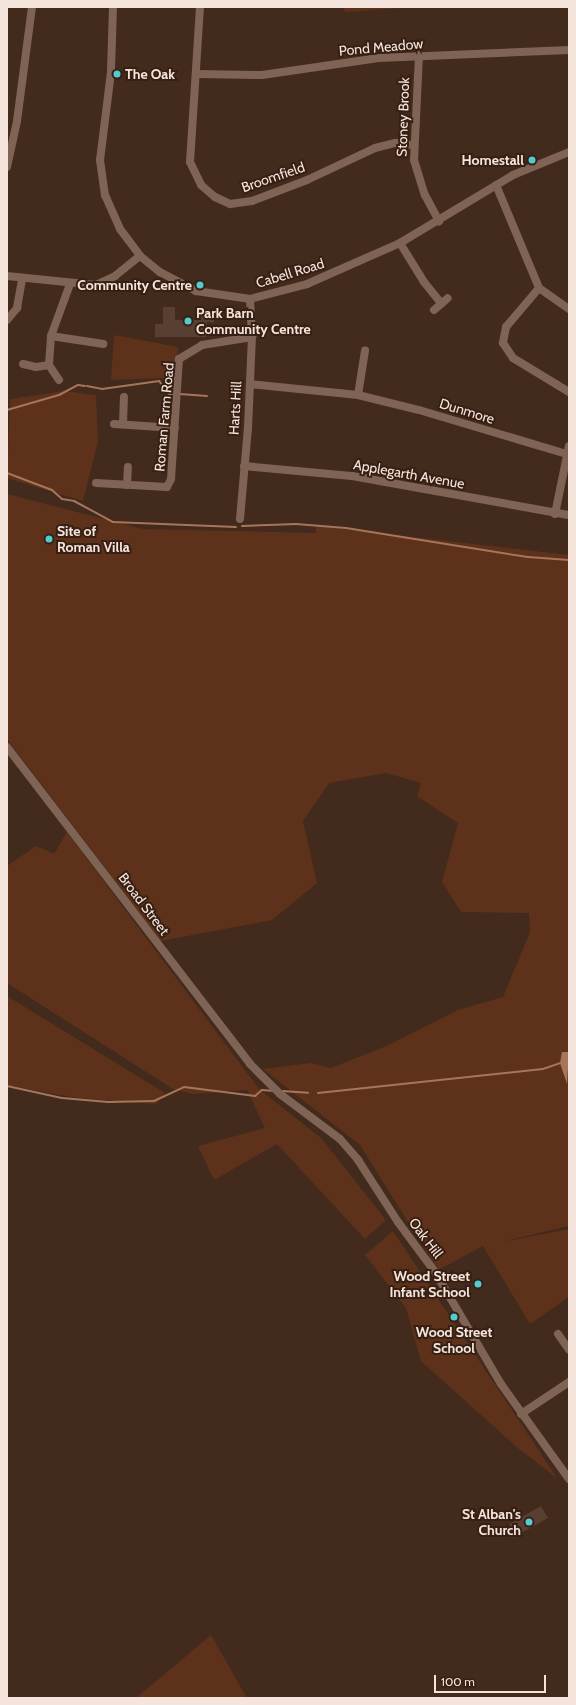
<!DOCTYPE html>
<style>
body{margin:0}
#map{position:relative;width:576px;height:1705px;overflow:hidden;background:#422a1d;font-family:Cabin,sans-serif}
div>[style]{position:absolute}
.green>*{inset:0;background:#5e321a}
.water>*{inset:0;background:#a7755b}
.stream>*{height:2px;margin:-1px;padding:0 1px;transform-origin:1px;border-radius:1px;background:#a7755b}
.building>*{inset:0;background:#593f32}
.minor>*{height:8px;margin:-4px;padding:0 4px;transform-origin:4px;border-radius:4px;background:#7f6355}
.dots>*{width:11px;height:11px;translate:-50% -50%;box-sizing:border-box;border:2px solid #372013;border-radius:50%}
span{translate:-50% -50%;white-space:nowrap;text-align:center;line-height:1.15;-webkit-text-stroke:4px #372013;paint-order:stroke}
.street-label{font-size:14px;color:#f5e4dc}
.poi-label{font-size:14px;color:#f5e4dc;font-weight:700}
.left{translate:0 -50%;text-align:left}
.right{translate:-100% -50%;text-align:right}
.frame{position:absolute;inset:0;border:8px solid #f5e4dc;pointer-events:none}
.scale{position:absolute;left:434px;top:1675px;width:112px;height:18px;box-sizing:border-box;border:2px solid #f5e4dc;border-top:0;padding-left:5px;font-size:12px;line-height:14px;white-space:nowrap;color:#f5e4dc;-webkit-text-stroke:3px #372013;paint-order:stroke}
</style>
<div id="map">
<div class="green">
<i style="clip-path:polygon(344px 7px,416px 7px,345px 12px)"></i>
<i style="clip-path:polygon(114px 335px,178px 347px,173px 391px,163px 378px,111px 380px)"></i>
<i style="clip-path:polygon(64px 391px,96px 395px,98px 441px,83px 501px,7px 478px,10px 399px)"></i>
<i style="clip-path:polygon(7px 494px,143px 529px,316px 533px,316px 526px,569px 555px,569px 1226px,501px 1242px,569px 1229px,569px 1297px,530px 1324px,483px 1246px,438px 1270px,360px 1145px,263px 1069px,311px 1063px,331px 1068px,391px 1044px,458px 1010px,503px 997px,530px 932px,529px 913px,461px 912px,442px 882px,458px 823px,417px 796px,421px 783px,386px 773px,329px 783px,303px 821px,317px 883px,272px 920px,161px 941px,7px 739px)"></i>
<i style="clip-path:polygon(67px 832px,259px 1089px,321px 1138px,386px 1220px,365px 1239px,277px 1144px,214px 1180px,198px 1146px,265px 1128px,247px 1090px,193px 1094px,173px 1089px,7px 983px,7px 866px,36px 846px,54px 854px)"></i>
<i style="clip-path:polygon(7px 996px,165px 1093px,156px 1104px,77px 1098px,7px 1085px)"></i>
<i style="clip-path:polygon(393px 1231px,427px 1282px,557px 1478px,519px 1449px,421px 1361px,406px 1308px,365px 1255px)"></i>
<i style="clip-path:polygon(211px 1635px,247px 1698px,136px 1698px)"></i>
</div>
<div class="water">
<i style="clip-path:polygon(562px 1052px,569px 1052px,567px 1084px,560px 1063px)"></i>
</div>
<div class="stream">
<i style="left:87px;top:386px;width:15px;rotate:11deg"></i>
<i style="left:102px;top:389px;width:58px;rotate:-8deg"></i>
<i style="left:159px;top:381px;width:16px;rotate:52deg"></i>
<i style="left:169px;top:394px;width:6px"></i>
<i style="left:180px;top:394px;width:27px;rotate:4deg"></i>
<i style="left:7px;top:410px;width:54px;rotate:-16.1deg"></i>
<i style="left:59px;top:395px;width:21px;rotate:-28deg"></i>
<i style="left:78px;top:385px;width:7px;rotate:8deg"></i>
<i style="left:7px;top:473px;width:48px;rotate:20.7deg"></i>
<i style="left:52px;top:490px;width:13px;rotate:42deg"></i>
<i style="left:62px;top:499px;width:12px;rotate:9deg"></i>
<i style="left:74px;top:501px;width:44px;rotate:28.3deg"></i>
<i style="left:113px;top:522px;width:123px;rotate:2.3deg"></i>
<i style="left:242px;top:526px;width:54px;rotate:-2.1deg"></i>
<i style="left:296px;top:524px;width:50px;rotate:4.6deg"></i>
<i style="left:346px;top:528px;width:184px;rotate:9.1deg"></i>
<i style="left:528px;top:557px;width:41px;rotate:4.2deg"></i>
<i style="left:7px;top:1086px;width:56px;rotate:12.3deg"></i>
<i style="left:62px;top:1098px;width:46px;rotate:5deg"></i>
<i style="left:108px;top:1102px;width:46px;rotate:-1.2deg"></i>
<i style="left:154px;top:1101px;width:33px;rotate:-25deg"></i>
<i style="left:184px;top:1087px;width:72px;rotate:7.2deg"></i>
<i style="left:255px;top:1096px;width:9px;rotate:-41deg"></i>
<i style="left:262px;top:1090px;width:12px;rotate:5deg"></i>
<i style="left:282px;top:1091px;width:26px;rotate:4deg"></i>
<i style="left:318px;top:1093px;width:226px;rotate:-6.1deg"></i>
<i style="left:543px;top:1069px;width:18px;rotate:-19deg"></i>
</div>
<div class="building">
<i style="clip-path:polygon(163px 307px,175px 307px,175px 320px,198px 320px,198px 315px,214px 315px,214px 323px,207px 322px,206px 337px,155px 337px,155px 324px,163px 324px)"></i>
<i style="clip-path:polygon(541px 1506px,548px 1518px,512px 1538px,506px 1526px)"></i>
</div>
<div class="minor">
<i style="left:113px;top:7px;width:65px;rotate:91.8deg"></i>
<i style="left:111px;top:72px;width:89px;rotate:97.1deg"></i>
<i style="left:100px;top:160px;width:35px;rotate:82deg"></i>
<i style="left:105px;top:195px;width:37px;rotate:66deg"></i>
<i style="left:120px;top:229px;width:34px;rotate:53deg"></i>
<i style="left:140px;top:256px;width:26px;rotate:39deg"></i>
<i style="left:160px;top:272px;width:41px;rotate:27.8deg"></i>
<i style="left:196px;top:291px;width:55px;rotate:8.4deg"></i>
<i style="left:250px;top:299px;width:59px;rotate:-14.7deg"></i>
<i style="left:307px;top:284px;width:102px;rotate:-23.8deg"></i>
<i style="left:400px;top:243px;width:132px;rotate:-31deg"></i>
<i style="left:513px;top:175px;width:61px;rotate:-22.3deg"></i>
<i style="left:200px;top:7px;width:155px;rotate:93.7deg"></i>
<i style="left:190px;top:162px;width:25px;rotate:64deg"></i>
<i style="left:201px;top:185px;width:18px;rotate:41deg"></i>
<i style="left:215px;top:197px;width:17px;rotate:25deg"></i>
<i style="left:230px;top:204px;width:22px;rotate:-8deg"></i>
<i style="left:252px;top:201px;width:59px;rotate:-20.9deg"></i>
<i style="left:307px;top:180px;width:75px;rotate:-25.2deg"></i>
<i style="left:375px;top:148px;width:21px;rotate:-14deg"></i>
<i style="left:395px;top:143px;width:18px;rotate:6deg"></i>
<i style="left:419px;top:55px;width:105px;rotate:92.7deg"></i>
<i style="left:414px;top:160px;width:37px;rotate:73deg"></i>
<i style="left:425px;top:195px;width:30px;rotate:62deg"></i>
<i style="left:196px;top:74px;width:66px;rotate:0.9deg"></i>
<i style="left:262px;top:75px;width:118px;rotate:-8.3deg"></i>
<i style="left:379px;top:58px;width:190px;rotate:-2.4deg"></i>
<i style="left:7px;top:167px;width:47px;rotate:-77.7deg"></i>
<i style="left:17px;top:121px;width:115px;rotate:-82.5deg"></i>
<i style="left:496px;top:185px;width:112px;rotate:67.3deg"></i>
<i style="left:539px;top:288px;width:37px;rotate:35deg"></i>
<i style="left:400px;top:243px;width:46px;rotate:58.4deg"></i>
<i style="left:424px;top:282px;width:28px;rotate:51deg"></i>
<i style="left:7px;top:276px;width:89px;rotate:5.8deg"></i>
<i style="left:96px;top:285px;width:21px;rotate:-25deg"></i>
<i style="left:115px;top:276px;width:32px;rotate:-39deg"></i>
<i style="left:539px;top:288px;width:51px;rotate:130.2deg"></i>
<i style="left:506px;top:327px;width:16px;rotate:101deg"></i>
<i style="left:503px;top:343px;width:18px;rotate:56deg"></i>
<i style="left:513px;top:358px;width:66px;rotate:31.3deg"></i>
<i style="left:434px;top:310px;width:18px;rotate:-41deg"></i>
<i style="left:7px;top:320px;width:16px;rotate:-50deg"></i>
<i style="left:17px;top:308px;width:28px;rotate:-80deg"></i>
<i style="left:51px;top:336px;width:53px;rotate:8.7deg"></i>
<i style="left:23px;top:364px;width:13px;rotate:13deg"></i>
<i style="left:36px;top:367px;width:13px;rotate:-9deg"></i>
<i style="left:59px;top:380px;width:18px;rotate:-124deg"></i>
<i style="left:49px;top:365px;width:29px;rotate:-86deg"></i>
<i style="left:51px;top:336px;width:55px;rotate:-69.9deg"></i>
<i style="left:250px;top:384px;width:109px;rotate:5.8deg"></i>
<i style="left:358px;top:395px;width:63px;rotate:13.8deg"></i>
<i style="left:419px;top:410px;width:154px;rotate:16.6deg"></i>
<i style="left:358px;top:395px;width:45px;rotate:-81deg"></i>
<i style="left:114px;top:424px;width:61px;rotate:3.8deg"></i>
<i style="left:123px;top:424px;width:27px;rotate:-88deg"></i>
<i style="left:244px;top:466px;width:108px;rotate:5.3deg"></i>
<i style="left:352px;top:476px;width:220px;rotate:10.2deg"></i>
<i style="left:96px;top:483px;width:71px;rotate:3.2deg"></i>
<i style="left:167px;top:487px;width:9px;rotate:-63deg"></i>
<i style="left:171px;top:479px;width:120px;rotate:-86.2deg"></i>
<i style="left:179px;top:359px;width:27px;rotate:-31deg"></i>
<i style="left:202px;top:345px;width:51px;rotate:-9.1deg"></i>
<i style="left:127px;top:485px;width:18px;rotate:-87deg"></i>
<i style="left:555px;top:514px;width:69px;rotate:-78.4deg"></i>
<i style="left:240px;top:519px;width:91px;rotate:-85deg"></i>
<i style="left:248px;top:428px;width:91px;rotate:-87.5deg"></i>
<i style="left:252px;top:337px;width:38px;rotate:-93deg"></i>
<i style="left:7px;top:747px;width:399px;rotate:52.5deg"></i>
<i style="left:250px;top:1064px;width:42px;rotate:45deg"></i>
<i style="left:280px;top:1094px;width:75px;rotate:36.9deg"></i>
<i style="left:340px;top:1139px;width:28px;rotate:49deg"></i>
<i style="left:358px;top:1160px;width:74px;rotate:57.2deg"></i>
<i style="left:398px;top:1222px;width:62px;rotate:53.5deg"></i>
<i style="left:435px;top:1272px;width:130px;rotate:59.5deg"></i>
<i style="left:501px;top:1384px;width:117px;rotate:54.4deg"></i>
<i style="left:558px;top:1334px;width:19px;rotate:55deg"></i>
<i style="left:521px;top:1414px;width:58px;rotate:-33.7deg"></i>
</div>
<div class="dots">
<i style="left:117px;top:74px;background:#52ccd0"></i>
<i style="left:532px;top:160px;background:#52ccd0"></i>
<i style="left:200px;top:285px;background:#52ccd0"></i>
<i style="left:188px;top:321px;background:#52ccd0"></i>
<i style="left:49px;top:539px;background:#52ccd0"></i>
<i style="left:478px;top:1284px;background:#52ccd0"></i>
<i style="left:454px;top:1317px;background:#52ccd0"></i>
<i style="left:529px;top:1522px;background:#52ccd0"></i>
</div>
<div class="street-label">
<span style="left:381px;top:47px;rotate:-5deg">Pond Meadow</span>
<span style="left:403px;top:117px;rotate:-88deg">Stoney Brook</span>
<span style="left:273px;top:177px;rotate:-19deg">Broomfield</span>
<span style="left:290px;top:273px;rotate:-17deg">Cabell Road</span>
<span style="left:235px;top:408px;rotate:-87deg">Harts Hill</span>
<span style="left:467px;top:411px;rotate:17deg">Dunmore</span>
<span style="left:164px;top:417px;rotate:-85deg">Roman Farm Road</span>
<span style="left:409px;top:474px;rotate:10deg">Applegarth Avenue</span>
<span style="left:144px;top:904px;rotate:53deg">Broad Street</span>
<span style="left:426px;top:1238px;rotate:53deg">Oak Hill</span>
</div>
<div class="poi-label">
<span class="left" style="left:125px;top:74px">The Oak</span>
<span class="right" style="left:524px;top:160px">Homestall</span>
<span class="right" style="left:192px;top:285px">Community Centre</span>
<span class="left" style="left:196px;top:321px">Park Barn<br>Community Centre</span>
<span class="left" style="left:57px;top:539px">Site of<br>Roman Villa</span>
<span class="right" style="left:470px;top:1284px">Wood Street<br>Infant School</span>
<span style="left:454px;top:1340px">Wood Street<br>School</span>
<span class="right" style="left:521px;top:1522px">St Alban's<br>Church</span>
</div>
<div class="frame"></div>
<div class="scale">100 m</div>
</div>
